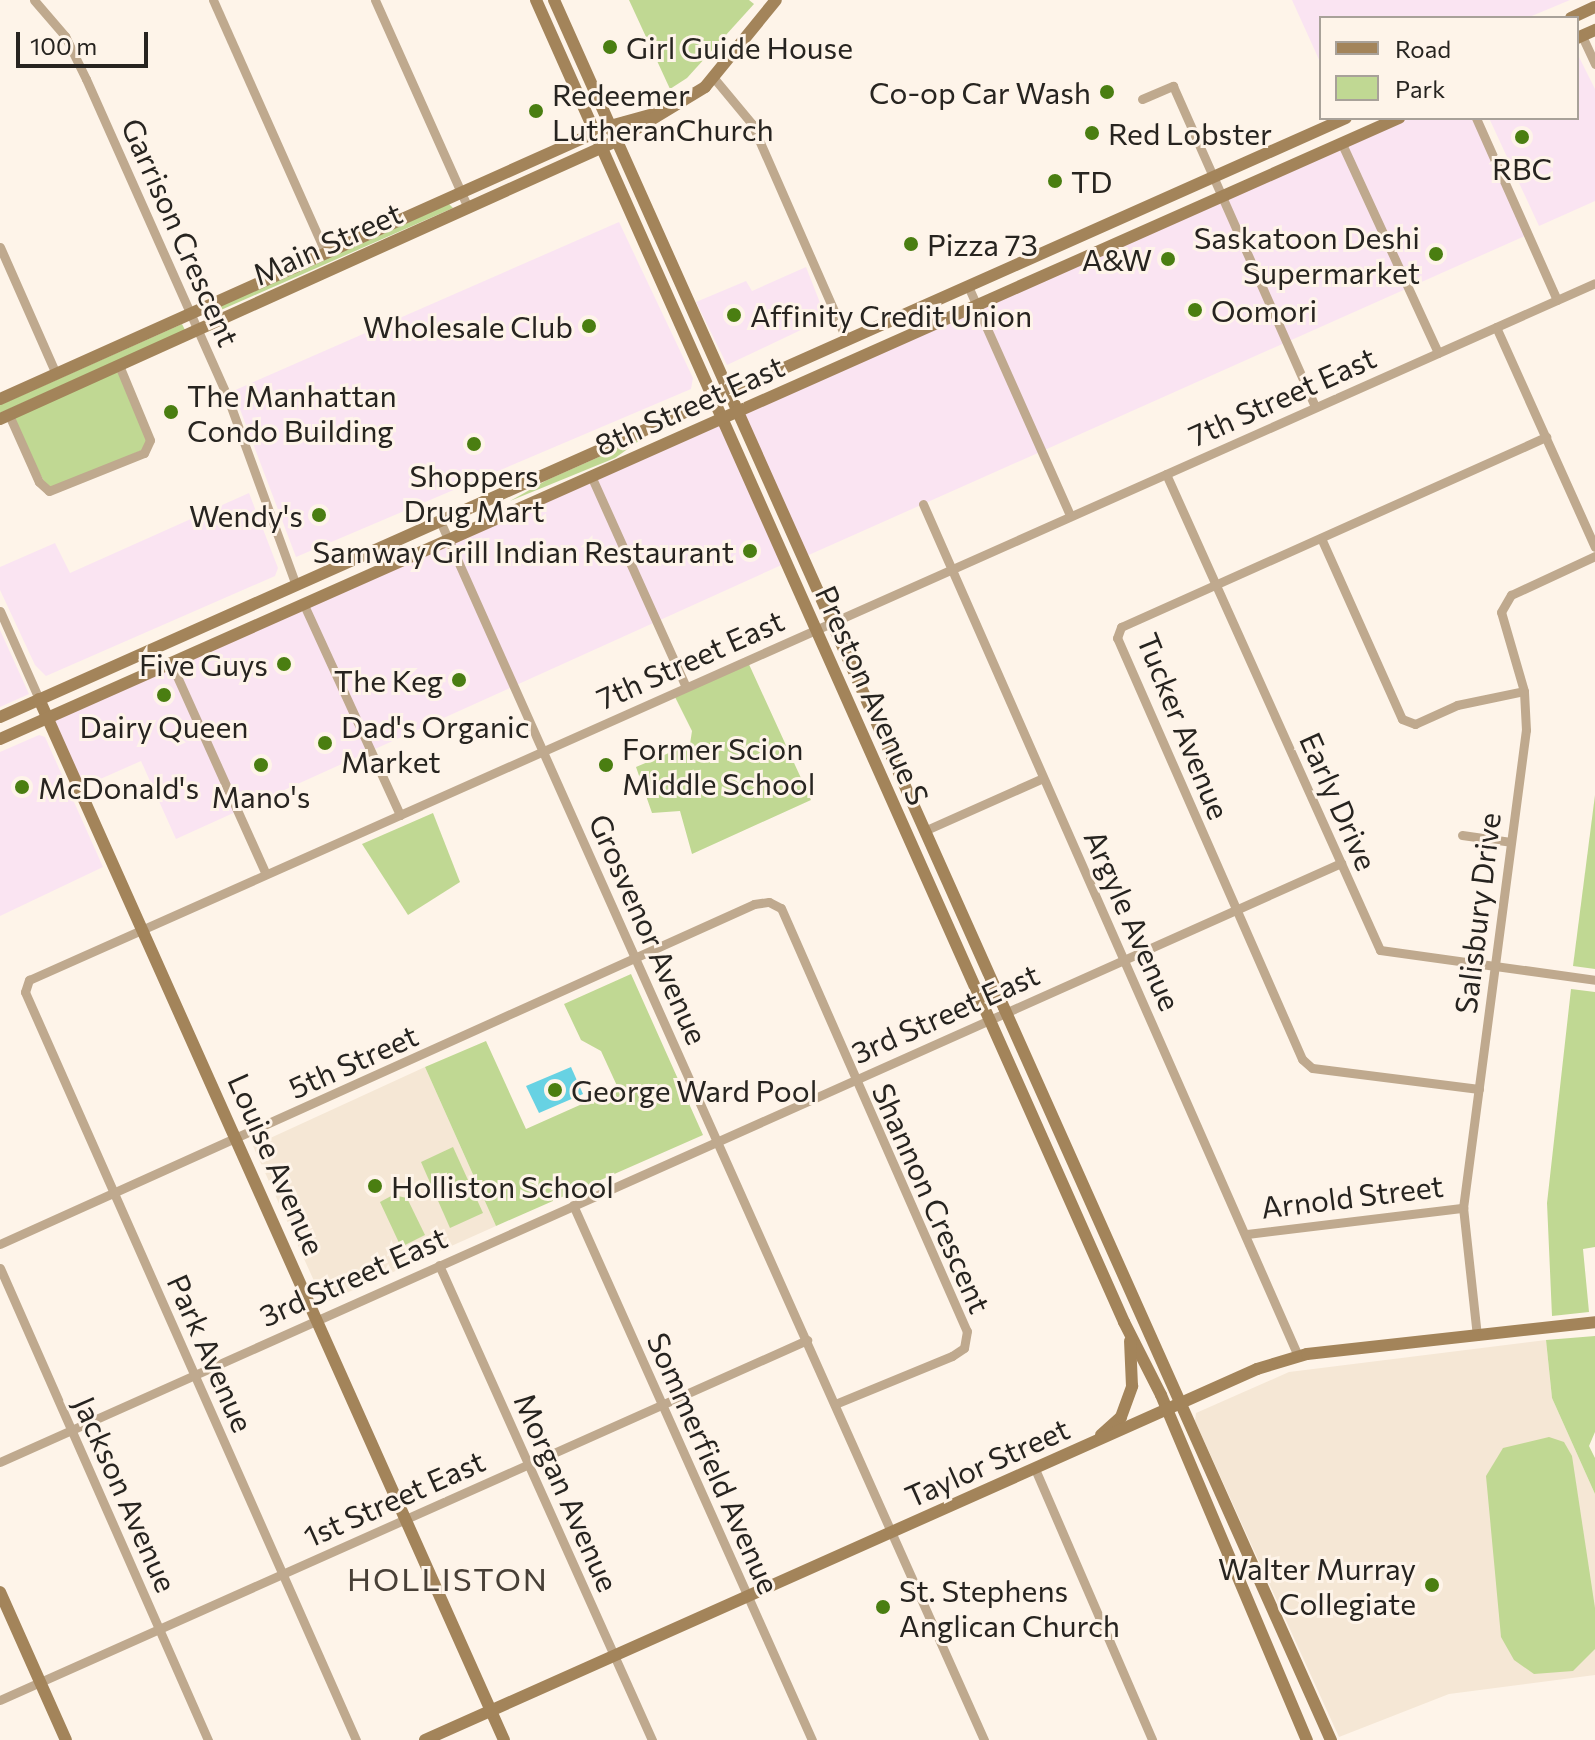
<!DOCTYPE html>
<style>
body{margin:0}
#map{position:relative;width:1595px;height:1740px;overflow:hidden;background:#fef4e9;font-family:Commissioner,sans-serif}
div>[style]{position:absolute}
.commercial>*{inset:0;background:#fae4f2}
.built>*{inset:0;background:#f5e7d5}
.green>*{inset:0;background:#c0d893}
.water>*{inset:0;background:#67d2e3}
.street>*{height:9px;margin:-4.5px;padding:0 4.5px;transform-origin:4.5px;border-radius:4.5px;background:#bfa98e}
.secondary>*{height:12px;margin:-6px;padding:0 6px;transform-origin:6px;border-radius:6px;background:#a3845a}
.dots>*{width:22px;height:22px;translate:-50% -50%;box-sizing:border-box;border:4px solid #fef4e9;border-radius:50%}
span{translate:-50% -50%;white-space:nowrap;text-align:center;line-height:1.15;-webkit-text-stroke:6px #fef4e9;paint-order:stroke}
.poi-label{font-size:30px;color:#272420}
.left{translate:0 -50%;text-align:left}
.right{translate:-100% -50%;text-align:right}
.street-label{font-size:30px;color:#272420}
.neighbourhood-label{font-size:32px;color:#484037;letter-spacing:2px}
.legend{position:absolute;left:1319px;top:16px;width:260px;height:104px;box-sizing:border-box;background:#fef4e9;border:2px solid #a8a199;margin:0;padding:10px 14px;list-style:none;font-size:24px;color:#272420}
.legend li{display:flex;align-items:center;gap:16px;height:40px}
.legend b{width:40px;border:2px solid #a8a199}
.scale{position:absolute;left:16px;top:32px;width:132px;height:36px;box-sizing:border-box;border:4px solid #272420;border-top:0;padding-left:10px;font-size:24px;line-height:28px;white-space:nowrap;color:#272420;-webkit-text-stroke:6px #fef4e9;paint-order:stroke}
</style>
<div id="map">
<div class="commercial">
<i style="clip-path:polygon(1292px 0,1570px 0,1527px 18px,1321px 18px,1321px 64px)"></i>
<i style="clip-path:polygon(1577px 53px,1595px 89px,1595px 201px,1539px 226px,1489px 118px,1577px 118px)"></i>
<i style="clip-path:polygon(1399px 118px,1476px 118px,1527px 235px,802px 558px,736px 411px)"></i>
<i style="clip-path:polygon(619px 222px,693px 378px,691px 389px,296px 557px,233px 391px)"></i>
<i style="clip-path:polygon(806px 267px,826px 318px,727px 365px,696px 302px,746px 281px,752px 291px)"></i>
<i style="clip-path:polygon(721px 418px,786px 563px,176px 839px,141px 761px,80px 788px,48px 718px)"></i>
<i style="clip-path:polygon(249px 493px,278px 568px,275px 576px,46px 676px,35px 665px,0 590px,0 567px,55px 543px,70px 573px)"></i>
<i style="clip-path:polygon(0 630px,29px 694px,0 707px)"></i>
<i style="clip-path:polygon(39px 735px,45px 737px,103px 867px,0 916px,0 752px)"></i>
</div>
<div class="built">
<i style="clip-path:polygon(425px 1067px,496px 1226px,324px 1303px,253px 1146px)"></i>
<i style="clip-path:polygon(1546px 1340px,1552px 1398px,1595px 1494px,1595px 1675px,1449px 1694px,1339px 1737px,1195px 1421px,1196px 1413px,1289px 1372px)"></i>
</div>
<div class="green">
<i style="clip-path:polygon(629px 0,749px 0,754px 4px,687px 78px,670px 89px)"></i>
<i style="clip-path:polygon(449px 204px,453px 208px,205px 317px,204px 313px)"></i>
<i style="clip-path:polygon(182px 324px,185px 330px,0 413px,0 405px)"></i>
<i style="clip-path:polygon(119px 365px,149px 447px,49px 491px,9px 415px)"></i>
<i style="clip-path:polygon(646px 436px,615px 458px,510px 501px,547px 480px)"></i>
<i style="clip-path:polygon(747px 660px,811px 800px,692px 854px,680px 811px,652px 813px,636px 767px,690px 744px,692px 731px,673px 693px)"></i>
<i style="clip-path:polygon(1595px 795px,1595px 969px,1573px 966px)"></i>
<i style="clip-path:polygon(433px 813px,460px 882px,408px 915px,362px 844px)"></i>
<i style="clip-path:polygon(631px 974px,703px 1135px,496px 1226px,425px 1067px,486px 1041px,526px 1129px,618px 1088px,601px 1051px,581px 1040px,564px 1004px)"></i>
<i style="clip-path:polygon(1571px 989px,1595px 992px,1595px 1247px,1583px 1249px,1589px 1312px,1552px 1316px,1547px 1203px)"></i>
<i style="clip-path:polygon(453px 1147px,483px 1213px,450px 1228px,421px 1162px)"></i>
<i style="clip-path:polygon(393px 1195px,407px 1198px,425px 1235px,401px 1247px,380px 1202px)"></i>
<i style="clip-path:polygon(1595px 1336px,1595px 1432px,1589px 1446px,1595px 1458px,1595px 1494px,1552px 1398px,1546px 1340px)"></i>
<i style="clip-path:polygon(1549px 1437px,1564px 1442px,1572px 1456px,1595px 1608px,1595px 1649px,1573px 1671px,1534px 1674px,1514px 1660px,1501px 1637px,1486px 1476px,1503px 1448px)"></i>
</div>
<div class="water">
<i style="clip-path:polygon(571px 1067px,583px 1094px,539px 1113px,526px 1086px)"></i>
</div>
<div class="street">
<i style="left:34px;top:0;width:48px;rotate:49.3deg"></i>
<i style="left:65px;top:36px;width:48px;rotate:64deg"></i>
<i style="left:86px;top:79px;width:344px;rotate:66deg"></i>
<i style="left:226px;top:393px;width:204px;rotate:70deg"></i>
<i style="left:213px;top:0;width:278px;rotate:66deg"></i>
<i style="left:375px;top:0;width:228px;rotate:65.9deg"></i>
<i style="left:1582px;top:36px;width:31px;rotate:65deg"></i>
<i style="left:713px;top:77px;width:61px;rotate:50.3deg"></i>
<i style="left:752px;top:124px;width:236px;rotate:66.3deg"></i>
<i style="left:1142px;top:99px;width:34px;rotate:-23deg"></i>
<i style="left:1173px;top:86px;width:351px;rotate:66.1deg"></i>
<i style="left:1476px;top:118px;width:199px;rotate:66deg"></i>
<i style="left:1342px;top:144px;width:230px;rotate:65.3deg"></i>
<i style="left:0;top:247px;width:139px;rotate:66.2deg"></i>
<i style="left:968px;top:286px;width:251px;rotate:66deg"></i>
<i style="left:1496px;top:327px;width:241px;rotate:65.8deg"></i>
<i style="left:9px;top:415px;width:73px;rotate:65.9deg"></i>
<i style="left:39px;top:482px;width:13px;rotate:42deg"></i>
<i style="left:49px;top:491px;width:102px;rotate:-21.8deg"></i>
<i style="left:144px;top:453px;width:14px;rotate:-65deg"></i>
<i style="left:150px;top:440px;width:81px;rotate:-112.5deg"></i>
<i style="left:1166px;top:474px;width:522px;rotate:65.79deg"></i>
<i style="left:1380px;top:950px;width:217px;rotate:7.9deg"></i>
<i style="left:592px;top:478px;width:229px;rotate:65.8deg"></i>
<i style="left:923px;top:504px;width:931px;rotate:66.24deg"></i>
<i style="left:440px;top:521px;width:1335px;rotate:65.95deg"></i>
<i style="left:1321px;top:538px;width:198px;rotate:65.9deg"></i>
<i style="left:1402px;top:719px;width:14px;rotate:21deg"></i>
<i style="left:1415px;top:724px;width:46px;rotate:-24.3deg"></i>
<i style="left:1457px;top:705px;width:68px;rotate:-11.8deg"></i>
<i style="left:304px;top:605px;width:231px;rotate:65.4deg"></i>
<i style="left:0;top:611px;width:96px;rotate:66.1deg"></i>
<i style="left:171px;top:663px;width:231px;rotate:65.8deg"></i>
<i style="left:924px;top:831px;width:130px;rotate:-24deg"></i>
<i style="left:1462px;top:835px;width:49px;rotate:8.1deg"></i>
<i style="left:1479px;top:1089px;width:168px;rotate:-172.8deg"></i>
<i style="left:1312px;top:1068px;width:13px;rotate:-138deg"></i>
<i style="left:1302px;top:1059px;width:460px;rotate:-113.7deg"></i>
<i style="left:1117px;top:638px;width:12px;rotate:-70deg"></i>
<i style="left:1121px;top:627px;width:466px;rotate:-24.1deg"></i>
<i style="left:573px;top:1205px;width:586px;rotate:65.93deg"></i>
<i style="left:1247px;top:1234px;width:218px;rotate:-6.9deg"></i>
<i style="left:0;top:1244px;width:827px;rotate:-24.27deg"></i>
<i style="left:754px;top:904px;width:15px;rotate:-8deg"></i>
<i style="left:769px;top:902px;width:13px;rotate:27deg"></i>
<i style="left:781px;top:908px;width:462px;rotate:66.3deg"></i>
<i style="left:967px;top:1331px;width:17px;rotate:100deg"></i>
<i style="left:964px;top:1348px;width:14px;rotate:146deg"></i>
<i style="left:952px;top:1356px;width:126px;rotate:157.7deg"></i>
<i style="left:439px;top:1265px;width:521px;rotate:65.85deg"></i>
<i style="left:0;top:1268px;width:516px;rotate:66.22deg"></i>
<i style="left:1477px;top:1336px;width:129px;rotate:-96.2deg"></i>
<i style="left:1463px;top:1208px;width:482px;rotate:-82.5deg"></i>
<i style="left:1526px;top:730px;width:39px;rotate:-93deg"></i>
<i style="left:1524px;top:691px;width:82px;rotate:-106.2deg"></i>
<i style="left:1501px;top:612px;width:20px;rotate:-60deg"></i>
<i style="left:1511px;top:595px;width:93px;rotate:-24.9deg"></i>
<i style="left:0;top:1462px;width:1469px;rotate:-24.07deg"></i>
<i style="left:1035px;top:1469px;width:295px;rotate:66.6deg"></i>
<i style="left:0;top:1700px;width:884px;rotate:-24.04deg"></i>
<i style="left:356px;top:1740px;width:818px;rotate:-113.87deg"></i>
<i style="left:25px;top:992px;width:13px;rotate:-72deg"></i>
<i style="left:29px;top:980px;width:1714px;rotate:-23.99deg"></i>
</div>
<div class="secondary">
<i style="left:536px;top:0;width:1447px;rotate:66.02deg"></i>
<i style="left:1124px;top:1322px;width:82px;rotate:63.1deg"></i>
<i style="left:1161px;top:1395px;width:375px;rotate:67.1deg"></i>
<i style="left:554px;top:0;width:1906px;rotate:65.94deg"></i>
<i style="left:1571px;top:18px;width:26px;rotate:-25deg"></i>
<i style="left:1577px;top:38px;width:20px;rotate:-24deg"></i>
<i style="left:0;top:399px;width:668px;rotate:-24.11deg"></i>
<i style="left:610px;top:126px;width:46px;rotate:-15.3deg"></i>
<i style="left:0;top:419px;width:676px;rotate:-24.29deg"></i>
<i style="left:616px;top:141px;width:104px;rotate:-31.2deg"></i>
<i style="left:705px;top:87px;width:112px;rotate:-50.8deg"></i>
<i style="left:39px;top:699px;width:1140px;rotate:65.93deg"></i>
<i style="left:0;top:717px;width:1473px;rotate:-23.99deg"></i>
<i style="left:0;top:739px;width:1531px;rotate:-23.94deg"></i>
<i style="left:1101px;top:1435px;width:27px;rotate:-42deg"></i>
<i style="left:1121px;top:1417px;width:33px;rotate:-70deg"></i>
<i style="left:1132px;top:1386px;width:45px;rotate:-92.5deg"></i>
<i style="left:0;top:1592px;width:162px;rotate:66deg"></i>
<i style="left:425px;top:1740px;width:911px;rotate:-24.03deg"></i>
<i style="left:1257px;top:1369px;width:52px;rotate:-16.7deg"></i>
<i style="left:1307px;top:1354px;width:290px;rotate:-6.3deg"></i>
</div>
<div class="dots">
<i style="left:610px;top:47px;background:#4a7e11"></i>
<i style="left:1107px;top:92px;background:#4a7e11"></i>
<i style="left:536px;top:111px;background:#4a7e11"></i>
<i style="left:1092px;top:133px;background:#4a7e11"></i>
<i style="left:1522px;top:137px;background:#4a7e11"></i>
<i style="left:1055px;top:181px;background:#4a7e11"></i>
<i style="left:911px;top:244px;background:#4a7e11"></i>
<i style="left:1436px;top:254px;background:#4a7e11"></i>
<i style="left:1168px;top:259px;background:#4a7e11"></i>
<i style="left:1195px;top:310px;background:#4a7e11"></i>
<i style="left:734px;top:315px;background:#4a7e11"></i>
<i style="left:589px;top:326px;background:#4a7e11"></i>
<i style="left:171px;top:412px;background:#4a7e11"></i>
<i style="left:474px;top:444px;background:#4a7e11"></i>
<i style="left:319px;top:515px;background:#4a7e11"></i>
<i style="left:750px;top:551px;background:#4a7e11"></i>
<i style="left:284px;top:664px;background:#4a7e11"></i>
<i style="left:459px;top:680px;background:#4a7e11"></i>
<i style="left:164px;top:695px;background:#4a7e11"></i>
<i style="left:325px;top:743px;background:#4a7e11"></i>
<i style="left:261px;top:765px;background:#4a7e11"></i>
<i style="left:606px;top:765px;background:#4a7e11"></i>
<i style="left:22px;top:787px;background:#4a7e11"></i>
<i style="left:555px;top:1090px;background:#4a7e11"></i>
<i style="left:375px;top:1186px;background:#4a7e11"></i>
<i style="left:1432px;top:1585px;background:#4a7e11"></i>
<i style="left:883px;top:1607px;background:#4a7e11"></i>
</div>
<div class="poi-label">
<span class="left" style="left:626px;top:47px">Girl Guide House</span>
<span class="right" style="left:1091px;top:92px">Co-op Car Wash</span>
<span class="left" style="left:552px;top:111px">Redeemer<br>LutheranChurch</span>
<span class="left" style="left:1108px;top:133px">Red Lobster</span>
<span style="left:1522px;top:168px">RBC</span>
<span class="left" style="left:1071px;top:181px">TD</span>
<span class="right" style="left:1420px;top:254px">Saskatoon Deshi<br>Supermarket</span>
<span class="left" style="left:927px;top:244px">Pizza 73</span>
<span class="right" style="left:1152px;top:259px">A&amp;W</span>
<span class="left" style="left:1211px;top:310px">Oomori</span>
<span class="left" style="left:750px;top:315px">Affinity Credit Union</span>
<span class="right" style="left:573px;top:326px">Wholesale Club</span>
<span class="left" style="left:187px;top:412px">The Manhattan<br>Condo Building</span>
<span style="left:474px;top:492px">Shoppers<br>Drug Mart</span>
<span class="right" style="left:303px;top:515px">Wendy's</span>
<span class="right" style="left:734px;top:551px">Samway Grill Indian Restaurant</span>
<span class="right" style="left:268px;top:664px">Five Guys</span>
<span class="right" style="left:443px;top:680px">The Keg</span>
<span style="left:164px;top:726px">Dairy Queen</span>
<span class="left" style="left:341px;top:743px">Dad's Organic<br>Market</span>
<span class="left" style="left:622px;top:765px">Former Scion<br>Middle School</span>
<span class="left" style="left:38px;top:787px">McDonald's</span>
<span style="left:261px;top:796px">Mano's</span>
<span class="left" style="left:571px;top:1090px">George Ward Pool</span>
<span class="left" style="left:391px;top:1186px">Holliston School</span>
<span class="right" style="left:1416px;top:1585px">Walter Murray<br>Collegiate</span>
<span class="left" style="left:899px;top:1607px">St. Stephens<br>Anglican Church</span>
</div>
<div class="street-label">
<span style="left:181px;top:232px;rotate:66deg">Garrison Crescent</span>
<span style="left:327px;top:243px;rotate:-24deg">Main Street</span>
<span style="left:1282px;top:396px;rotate:-24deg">7th Street East</span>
<span style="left:689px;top:405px;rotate:-24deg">8th Street East</span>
<span style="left:690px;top:659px;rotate:-24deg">7th Street East</span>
<span style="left:873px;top:695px;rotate:66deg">Preston Avenue S</span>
<span style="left:1184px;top:726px;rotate:68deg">Tucker Avenue</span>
<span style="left:1339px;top:801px;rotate:66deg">Early Drive</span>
<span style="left:1477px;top:913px;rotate:-83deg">Salisbury Drive</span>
<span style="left:1133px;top:920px;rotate:66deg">Argyle Avenue</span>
<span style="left:649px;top:929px;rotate:66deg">Grosvenor Avenue</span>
<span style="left:945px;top:1013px;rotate:-24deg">3rd Street East</span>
<span style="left:353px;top:1061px;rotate:-24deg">5th Street</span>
<span style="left:277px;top:1164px;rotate:66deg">Louise Avenue</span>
<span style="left:1352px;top:1196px;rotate:-7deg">Arnold Street</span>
<span style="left:932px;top:1198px;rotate:66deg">Shannon Crescent</span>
<span style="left:353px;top:1276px;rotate:-24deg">3rd Street East</span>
<span style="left:211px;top:1353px;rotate:66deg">Park Avenue</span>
<span style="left:987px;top:1462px;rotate:-24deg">Taylor Street</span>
<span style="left:714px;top:1463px;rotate:66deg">Sommerfield Avenue</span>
<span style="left:567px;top:1492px;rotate:66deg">Morgan Avenue</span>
<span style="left:126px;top:1494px;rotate:66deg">Jackson Avenue</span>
<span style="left:394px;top:1498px;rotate:-24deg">1st Street East</span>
</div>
<div class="neighbourhood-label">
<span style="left:448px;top:1578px">HOLLISTON</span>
</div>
<ul class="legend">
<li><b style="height:10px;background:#a3845a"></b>Road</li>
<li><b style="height:22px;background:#c0d893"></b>Park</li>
</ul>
<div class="scale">100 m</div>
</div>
